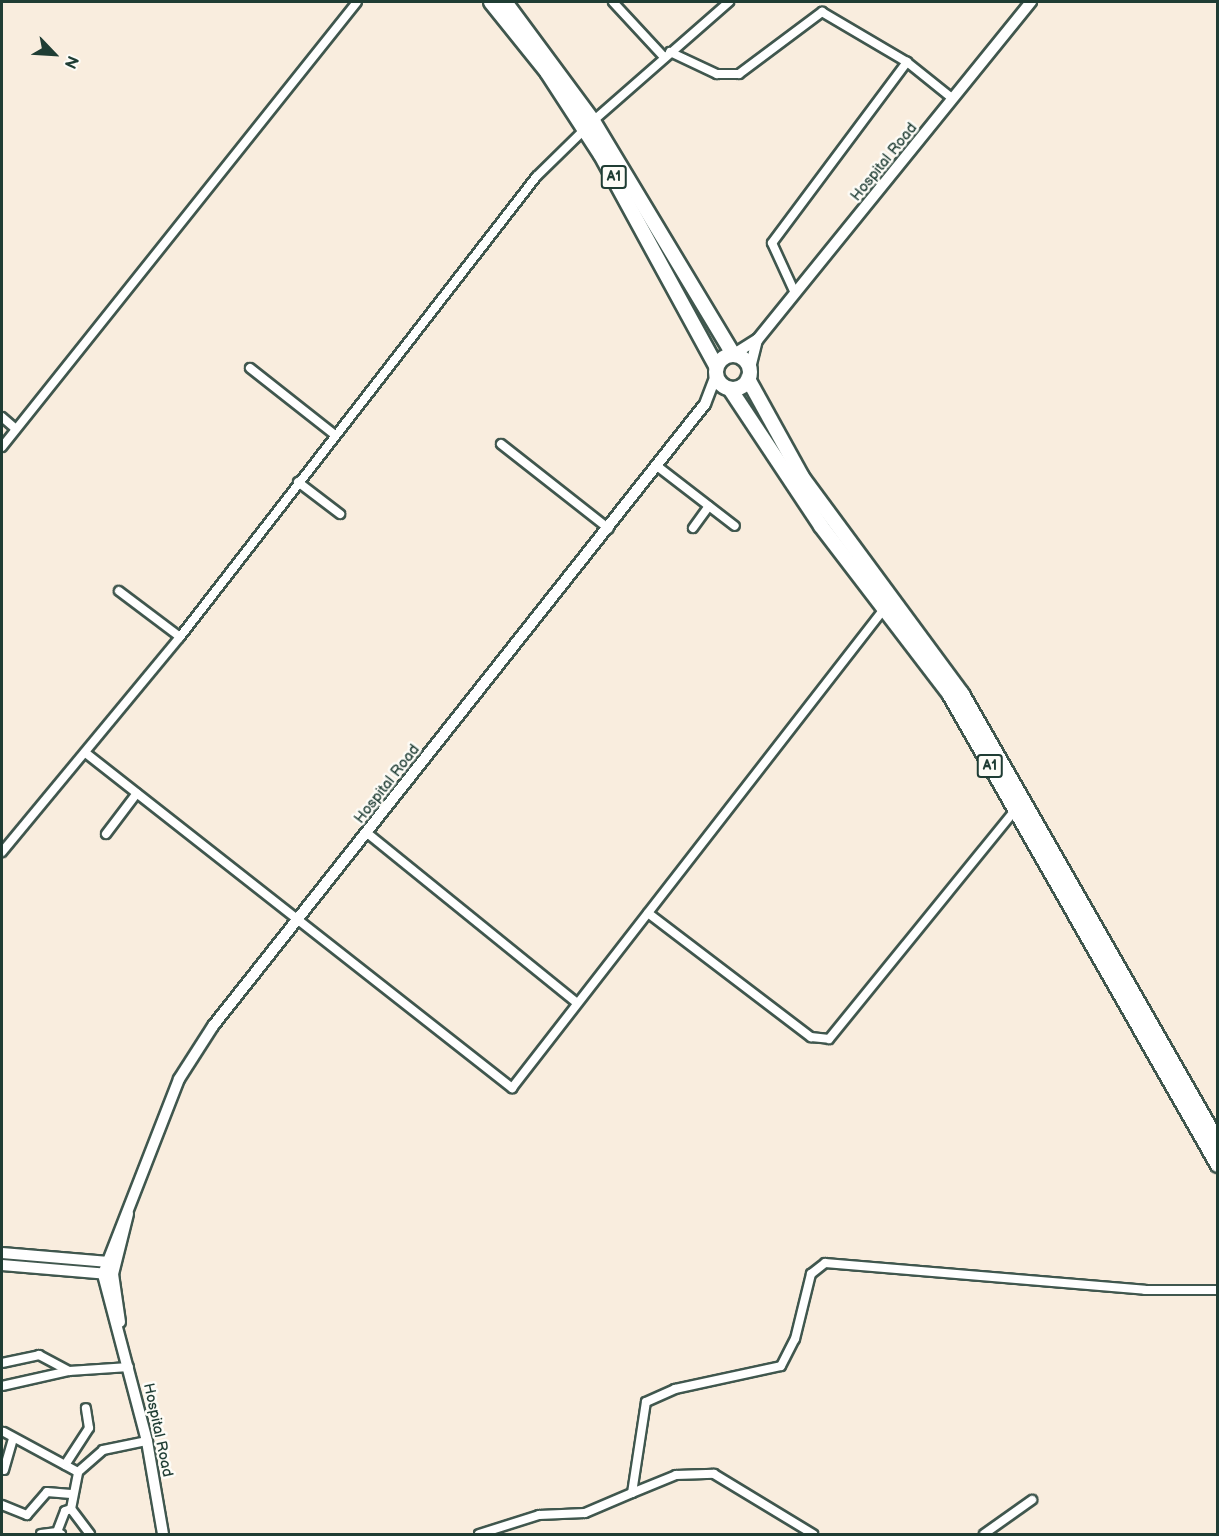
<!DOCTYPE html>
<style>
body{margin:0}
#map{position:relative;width:1219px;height:1536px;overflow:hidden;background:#f9edde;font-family:"Balsamiq Sans",sans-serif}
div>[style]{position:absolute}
.roads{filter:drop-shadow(2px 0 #40574e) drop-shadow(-2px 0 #40574e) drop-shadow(0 2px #40574e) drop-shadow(0 -2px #40574e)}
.minor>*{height:8px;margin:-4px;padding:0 4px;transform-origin:4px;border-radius:4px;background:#fff}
.tertiary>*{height:10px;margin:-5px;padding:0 5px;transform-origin:5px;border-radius:5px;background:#fff}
.trunk>*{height:14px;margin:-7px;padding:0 7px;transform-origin:7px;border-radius:7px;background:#fff}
.trunk>.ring{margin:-7px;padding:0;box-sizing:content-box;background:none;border:14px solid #fff;border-radius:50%}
span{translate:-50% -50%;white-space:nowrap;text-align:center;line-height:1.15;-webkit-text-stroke:5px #fdfcf7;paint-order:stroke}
.shield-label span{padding:2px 4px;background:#fdfcf7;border:2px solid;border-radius:4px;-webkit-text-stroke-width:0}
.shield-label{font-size:14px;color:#1f3d34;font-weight:700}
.street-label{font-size:15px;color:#1f3d34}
.frame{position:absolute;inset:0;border:3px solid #1f3d34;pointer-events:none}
.north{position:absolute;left:24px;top:24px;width:60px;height:60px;-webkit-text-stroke:4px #fdfcf7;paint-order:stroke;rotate:115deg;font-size:16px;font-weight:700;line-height:24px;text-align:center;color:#1f3d34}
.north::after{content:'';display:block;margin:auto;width:21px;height:27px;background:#1f3d34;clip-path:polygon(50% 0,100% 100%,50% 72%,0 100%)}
</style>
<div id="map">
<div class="roads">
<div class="minor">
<i style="left:613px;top:2px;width:75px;rotate:47.2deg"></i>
<i style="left:670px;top:52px;width:52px;rotate:25.1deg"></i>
<i style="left:717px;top:74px;width:22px"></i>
<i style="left:739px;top:74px;width:104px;rotate:-36.8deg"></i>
<i style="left:822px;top:12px;width:99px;rotate:30.5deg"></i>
<i style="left:907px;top:62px;width:58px;rotate:38.7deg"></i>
<i style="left:593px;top:121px;width:181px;rotate:-41.2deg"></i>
<i style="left:795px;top:293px;width:55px;rotate:-114.7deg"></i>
<i style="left:772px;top:243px;width:226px;rotate:-53.3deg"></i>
<i style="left:250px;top:368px;width:108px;rotate:38.2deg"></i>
<i style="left:2px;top:417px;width:18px;rotate:41deg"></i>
<i style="left:501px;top:444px;width:137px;rotate:38.2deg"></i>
<i style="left:2px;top:447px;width:569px;rotate:-51.42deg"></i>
<i style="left:657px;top:466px;width:98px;rotate:37.6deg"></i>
<i style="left:298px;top:482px;width:53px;rotate:37.3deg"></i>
<i style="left:693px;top:528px;width:27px;rotate:-54deg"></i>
<i style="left:119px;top:591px;width:76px;rotate:37deg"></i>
<i style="left:87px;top:754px;width:541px;rotate:38.16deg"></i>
<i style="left:512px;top:1088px;width:606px;rotate:-52.17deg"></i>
<i style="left:367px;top:833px;width:270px;rotate:39deg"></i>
<i style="left:106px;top:834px;width:51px;rotate:-52.9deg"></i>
<i style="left:2px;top:852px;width:279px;rotate:-50.4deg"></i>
<i style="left:180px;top:637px;width:582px;rotate:-52.26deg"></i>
<i style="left:536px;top:177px;width:67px;rotate:-44.4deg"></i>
<i style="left:648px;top:913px;width:205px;rotate:37.3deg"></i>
<i style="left:811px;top:1037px;width:18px;rotate:6deg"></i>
<i style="left:829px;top:1039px;width:295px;rotate:-50.9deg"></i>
<i style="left:2px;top:1363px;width:38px;rotate:-12deg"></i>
<i style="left:39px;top:1355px;width:34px;rotate:28deg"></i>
<i style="left:2px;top:1386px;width:69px;rotate:-12.6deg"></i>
<i style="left:69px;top:1371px;width:60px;rotate:-3.8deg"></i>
<i style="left:4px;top:1432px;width:84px;rotate:28.4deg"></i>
<i style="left:65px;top:1465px;width:44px;rotate:-57deg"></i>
<i style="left:89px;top:1428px;width:20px;rotate:-99deg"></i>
<i style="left:4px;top:1470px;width:32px;rotate:-74deg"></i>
<i style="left:632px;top:1493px;width:48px;rotate:-22.2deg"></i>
<i style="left:676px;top:1475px;width:38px;rotate:-2deg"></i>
<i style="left:714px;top:1474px;width:116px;rotate:31.2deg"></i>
<i style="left:2px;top:1505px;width:27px;rotate:22deg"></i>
<i style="left:27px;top:1515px;width:30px;rotate:-49deg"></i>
<i style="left:47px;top:1492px;width:24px;rotate:5deg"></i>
<i style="left:41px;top:1534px;width:16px;rotate:-7deg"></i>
<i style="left:61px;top:1534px;width:4px;rotate:-153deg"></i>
<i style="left:57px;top:1532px;width:22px;rotate:-69deg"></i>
<i style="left:65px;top:1511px;width:6px;rotate:-18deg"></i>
<i style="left:90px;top:1534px;width:31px;rotate:-127deg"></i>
<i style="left:71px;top:1509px;width:38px;rotate:-79deg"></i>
<i style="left:78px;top:1472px;width:33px;rotate:-41deg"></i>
<i style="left:103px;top:1450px;width:45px;rotate:-11.6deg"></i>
<i style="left:479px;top:1534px;width:63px;rotate:-17.6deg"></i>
<i style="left:539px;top:1515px;width:46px;rotate:-2.5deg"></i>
<i style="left:585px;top:1513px;width:51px;rotate:-23.1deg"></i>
<i style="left:632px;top:1493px;width:92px;rotate:-81.3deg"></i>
<i style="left:646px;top:1402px;width:32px;rotate:-24deg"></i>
<i style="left:675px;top:1389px;width:108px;rotate:-12.2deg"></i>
<i style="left:781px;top:1366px;width:30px;rotate:-63deg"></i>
<i style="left:795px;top:1339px;width:67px;rotate:-76.2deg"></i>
<i style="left:811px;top:1274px;width:18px;rotate:-38deg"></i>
<i style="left:825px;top:1263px;width:321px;rotate:4.8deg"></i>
<i style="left:1145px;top:1290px;width:73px"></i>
<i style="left:984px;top:1534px;width:59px;rotate:-35.3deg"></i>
</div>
<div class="tertiary">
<i style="left:734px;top:354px;width:28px;rotate:-32deg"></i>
<i style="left:758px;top:339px;width:434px;rotate:-51deg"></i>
<i style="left:750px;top:368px;width:29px;rotate:-76deg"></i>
<i style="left:2px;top:1253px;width:107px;rotate:4.8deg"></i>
<i style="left:2px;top:1265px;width:107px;rotate:4.8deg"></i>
<i style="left:120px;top:1322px;width:49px;rotate:-98.3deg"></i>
<i style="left:113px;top:1274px;width:62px;rotate:-76deg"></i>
<i style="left:163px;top:1534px;width:94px;rotate:-99.8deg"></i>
<i style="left:147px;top:1441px;width:173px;rotate:-104.8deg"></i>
<i style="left:103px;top:1274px;width:209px;rotate:-68.7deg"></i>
<i style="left:179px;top:1079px;width:63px;rotate:-57.3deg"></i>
<i style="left:213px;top:1026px;width:793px;rotate:-51.66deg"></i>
<i style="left:705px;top:404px;width:31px;rotate:-69deg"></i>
</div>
<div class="trunk">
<i style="left:491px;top:2px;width:90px;rotate:51.3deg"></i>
<i style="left:547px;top:72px;width:99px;rotate:57deg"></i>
<i style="left:601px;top:155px;width:240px;rotate:61.4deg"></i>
<i style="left:505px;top:2px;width:148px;rotate:53.5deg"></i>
<i style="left:593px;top:121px;width:272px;rotate:59deg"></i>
<i class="ring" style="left:716px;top:355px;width:20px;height:20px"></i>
<i style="left:748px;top:379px;width:112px;rotate:61.1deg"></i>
<i style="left:802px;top:477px;width:270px;rotate:53.6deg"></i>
<i style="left:962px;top:694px;width:516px;rotate:60.26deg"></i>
<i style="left:730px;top:389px;width:164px;rotate:56.4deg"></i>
<i style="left:821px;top:526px;width:213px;rotate:52.6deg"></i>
<i style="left:950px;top:695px;width:541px;rotate:60.31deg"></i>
</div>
</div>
<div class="shield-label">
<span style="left:614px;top:177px">A1</span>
<span style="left:990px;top:766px">A1</span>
</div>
<div class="street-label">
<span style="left:884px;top:162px;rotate:-51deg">Hospital Road</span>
<span style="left:387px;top:784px;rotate:-52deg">Hospital Road</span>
<span style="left:158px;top:1430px;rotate:78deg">Hospital Road</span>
</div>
<div class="frame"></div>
<div class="north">N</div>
</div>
